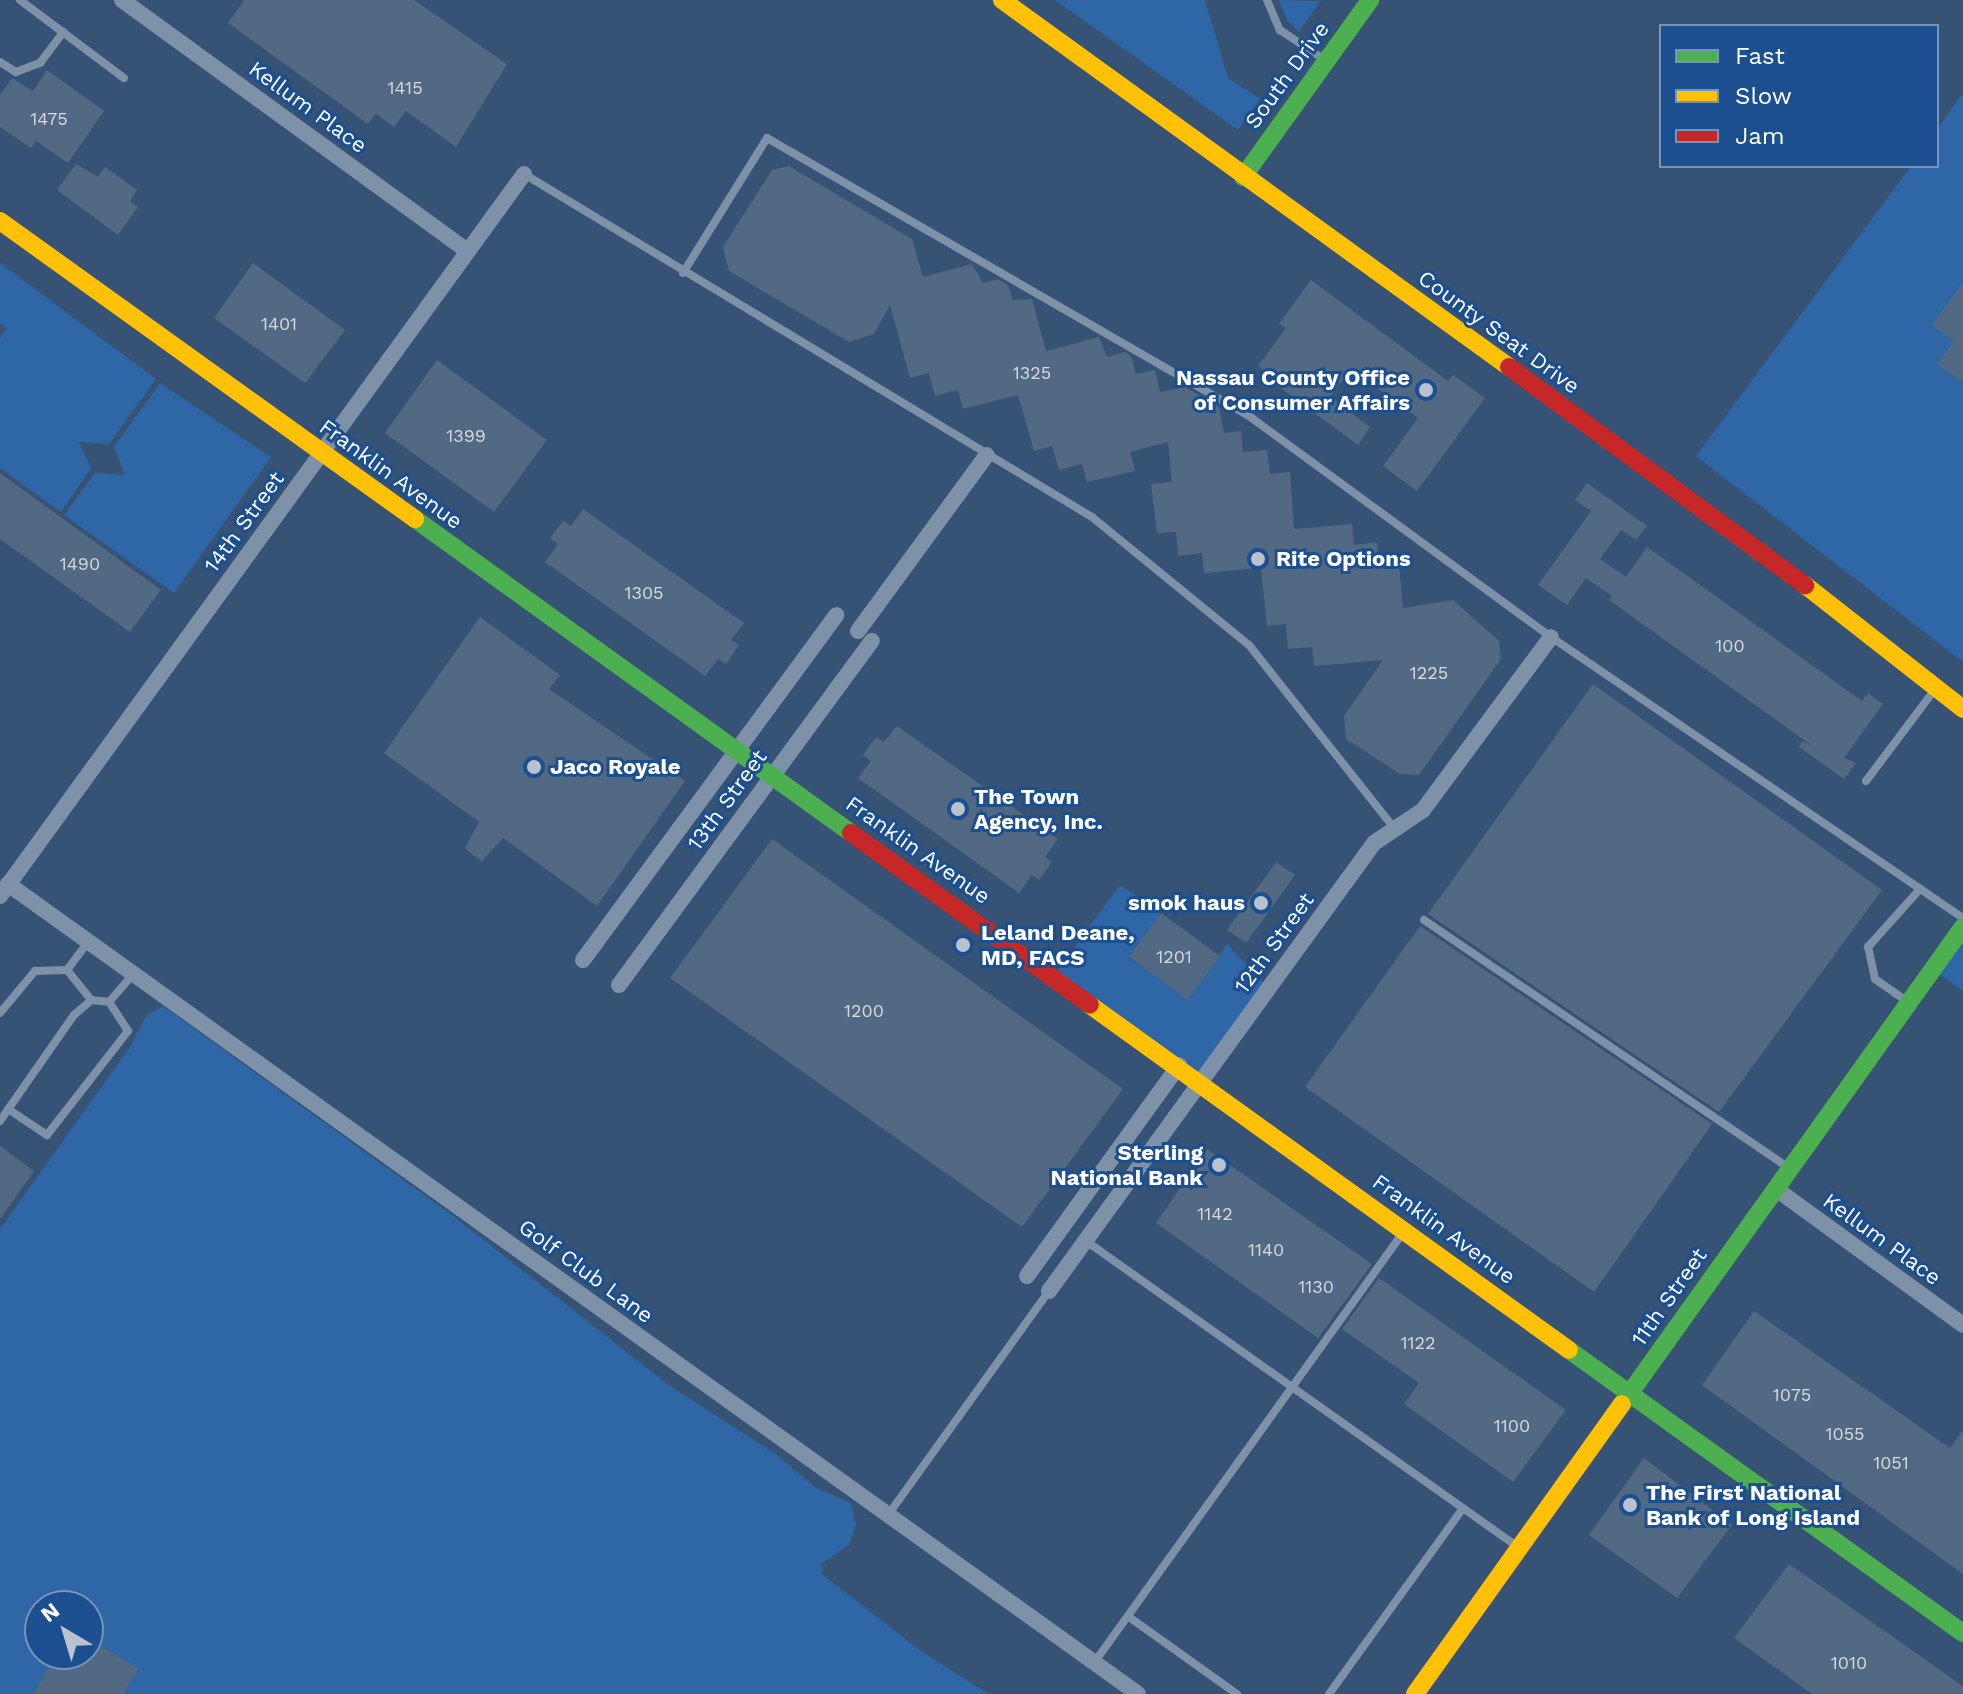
<!DOCTYPE html>
<style>
body{margin:0}
#map{position:relative;width:1963px;height:1694px;overflow:hidden;background:#365274;font-family:"Work Sans",sans-serif}
div>[style]{position:absolute}
.green>*{inset:0;background:#2f66a5}
.building>*{inset:0;background:#526984}
.lane>*{height:8px;margin:-4px;padding:0 4px;transform-origin:4px;border-radius:4px;background:#7d92a8}
.street>*{height:16px;margin:-8px;padding:0 8px;transform-origin:8px;border-radius:8px;background:#7d92a8}
.fast>*{height:18px;margin:-9px;padding:0 9px;transform-origin:9px;border-radius:9px;background:#4caf50}
.slow>*{height:18px;margin:-9px;padding:0 9px;transform-origin:9px;border-radius:9px;background:#ffc107}
.jam>*{height:18px;margin:-9px;padding:0 9px;transform-origin:9px;border-radius:9px;background:#c62828}
.dots>*{width:22px;height:22px;translate:-50% -50%;box-sizing:border-box;border:4px solid #1b4f8f;border-radius:50%}
span{translate:-50% -50%;white-space:nowrap;text-align:center;line-height:1.15;-webkit-text-stroke:6px #1b4f8f;paint-order:stroke}
.number-label{font-size:18px;color:#d4dae0}
.number-label span{-webkit-text-stroke-width:0}
.street-label{font-size:22px;color:#fff}
.poi-label{font-size:22px;color:#fff;font-weight:700}
.right{translate:-100% -50%;text-align:right}
.left{translate:0 -50%;text-align:left}
.legend{position:absolute;left:1659px;top:24px;width:280px;height:144px;box-sizing:border-box;background:#1b4f8f;border:2px solid #7695bc;margin:0;padding:10px 14px;list-style:none;font-size:24px;color:#fff}
.legend li{display:flex;align-items:center;gap:16px;height:40px}
.legend b{width:40px;border:2px solid #7695bc}
.north{position:absolute;left:24px;top:1590px;width:80px;height:80px;box-sizing:border-box;background:#1b4f8f;border:2px solid #7695bc;border-radius:50%;rotate:322deg;font-size:22px;font-weight:700;line-height:32px;text-align:center;color:#fff}
.north::after{content:'';display:block;margin:auto;width:28px;height:36px;background:#b9c2ce;clip-path:polygon(50% 0,100% 100%,50% 72%,0 100%)}
</style>
<div id="map">
<div class="green">
<i style="clip-path:polygon(1055px 0,1205px 0,1228px 78px,1260px 99px,1238px 130px)"></i>
<i style="clip-path:polygon(1279px 0,1315px 1px,1321px 0,1299px 32px,1287px 20px)"></i>
<i style="clip-path:polygon(1963px 93px,1963px 662px,1696px 456px,1911px 166px,1937px 166px,1937px 129px)"></i>
<i style="clip-path:polygon(0 263px,156px 379px,109px 444px,79px 442px,91px 468px,61px 512px,0 468px,0 338px,7px 328px,0 323px)"></i>
<i style="clip-path:polygon(160px 383px,271px 457px,174px 593px,64px 515px,95px 473px,125px 475px,114px 447px)"></i>
<i style="clip-path:polygon(1120px 885px,1161px 913px,1129px 958px,1189px 998px,1227px 944px,1269px 988px,1202px 1081px,1054px 975px)"></i>
<i style="clip-path:polygon(1963px 927px,1963px 991px,1932px 969px)"></i>
<i style="clip-path:polygon(evenodd,163px 1006px,452px 1215px,670px 1386px,777px 1455px,816px 1488px,851px 1503px,856px 1525px,849px 1545px,821px 1564px,823px 1575px,921px 1651px,989px 1694px,0 1694px,0 1229px,130px 1047px,146px 1016px,163px 1006px,40px 1606px,88px 1606px,88px 1654px,40px 1654px,40px 1606px)"></i>
</div>
<div class="building">
<i style="clip-path:polygon(244px 0,414px 0,507px 64px,456px 147px,406px 111px,394px 127px,376px 114px,368px 124px,228px 23px)"></i>
<i style="clip-path:polygon(47px 70px,104px 111px,68px 163px,36px 141px,31px 148px,0 127px,0 95px,12px 78px,33px 91px)"></i>
<i style="clip-path:polygon(76px 164px,98px 177px,105px 167px,137px 190px,130px 201px,138px 207px,118px 235px,57px 190px)"></i>
<i style="clip-path:polygon(789px 166px,912px 239px,923px 277px,972px 264px,983px 283px,998px 279px,1008px 285px,1013px 300px,1032px 299px,1046px 351px,1099px 337px,1107px 357px,1124px 352px,1131px 356px,1136px 374px,1155px 370px,1160px 392px,1185px 387px,1219px 407px,1224px 433px,1241px 431px,1243px 452px,1267px 450px,1270px 474px,1290px 472px,1294px 529px,1352px 524px,1354px 545px,1377px 542px,1379px 566px,1399px 565px,1403px 608px,1453px 600px,1499px 641px,1501px 659px,1419px 775px,1400px 774px,1346px 739px,1344px 716px,1383px 660px,1314px 666px,1312px 647px,1288px 649px,1286px 624px,1267px 626px,1261px 568px,1204px 573px,1202px 553px,1178px 556px,1176px 532px,1157px 533px,1151px 484px,1172px 482px,1168px 442px,1130px 452px,1135px 471px,1087px 482px,1082px 464px,1059px 470px,1052px 446px,1034px 451px,1018px 395px,963px 409px,958px 390px,935px 396px,929px 373px,910px 378px,890px 305px,874px 334px,849px 342px,729px 271px,723px 247px,772px 170px)"></i>
<i style="clip-path:polygon(253px 263px,345px 330px,305px 383px,214px 318px)"></i>
<i style="clip-path:polygon(1311px 280px,1448px 381px,1453px 375px,1485px 398px,1417px 491px,1383px 466px,1418px 418px,1351px 369px,1330px 397px,1370px 427px,1358px 445px,1267px 378px,1270px 374px,1258px 366px,1286px 328px,1279px 324px)"></i>
<i style="clip-path:polygon(1963px 282px,1963px 383px,1937px 364px,1954px 341px,1932px 325px)"></i>
<i style="clip-path:polygon(437px 360px,547px 440px,494px 512px,385px 433px)"></i>
<i style="clip-path:polygon(0 473px,161px 590px,130px 632px,0 539px)"></i>
<i style="clip-path:polygon(1587px 483px,1647px 526px,1636px 540px,1621px 530px,1600px 559px,1626px 577px,1647px 547px,1862px 701px,1868px 693px,1883px 704px,1844px 758px,1856px 763px,1844px 779px,1799px 747px,1802px 741px,1811px 745px,1609px 600px,1612px 596px,1586px 578px,1567px 605px,1538px 585px,1591px 511px,1575px 500px)"></i>
<i style="clip-path:polygon(583px 509px,744px 623px,731px 640px,739px 645px,726px 664px,718px 659px,705px 676px,545px 562px,558px 544px,550px 538px,563px 521px,571px 526px)"></i>
<i style="clip-path:polygon(480px 617px,560px 675px,549px 689px,685px 781px,597px 906px,503px 838px,482px 861px,473px 855px,465px 848px,479px 822px,384px 753px)"></i>
<i style="clip-path:polygon(1593px 684px,1882px 890px,1719px 1112px,1428px 914px)"></i>
<i style="clip-path:polygon(897px 726px,1058px 839px,1045px 857px,1052px 862px,1039px 880px,1032px 875px,1019px 893px,858px 778px,871px 761px,863px 755px,876px 737px,884px 742px)"></i>
<i style="clip-path:polygon(772px 839px,1123px 1089px,1022px 1227px,670px 978px)"></i>
<i style="clip-path:polygon(1276px 862px,1295px 875px,1246px 943px,1227px 930px)"></i>
<i style="clip-path:polygon(1161px 913px,1220px 956px,1188px 1000px,1129px 957px)"></i>
<i style="clip-path:polygon(1420px 926px,1712px 1124px,1594px 1292px,1305px 1087px)"></i>
<i style="clip-path:polygon(0 1146px,34px 1171px,0 1219px)"></i>
<i style="clip-path:polygon(1207px 1149px,1372px 1264px,1318px 1338px,1156px 1223px)"></i>
<i style="clip-path:polygon(1379px 1278px,1566px 1410px,1513px 1482px,1404px 1404px,1419px 1383px,1342px 1329px)"></i>
<i style="clip-path:polygon(1754px 1311px,1950px 1448px,1963px 1430px,1963px 1574px,1702px 1385px)"></i>
<i style="clip-path:polygon(1644px 1458px,1732px 1525px,1677px 1598px,1589px 1535px)"></i>
<i style="clip-path:polygon(1789px 1564px,1963px 1686px,1963px 1694px,1812px 1694px,1734px 1638px)"></i>
<i style="clip-path:polygon(88px 1638px,139px 1669px,123px 1694px,33px 1694px,56px 1654px,88px 1654px)"></i>
</div>
<div class="lane">
<i style="left:20px;top:0;width:130px;rotate:36.9deg"></i>
<i style="left:1267px;top:0;width:33px;rotate:67deg"></i>
<i style="left:1280px;top:30px;width:54px;rotate:33.7deg"></i>
<i style="left:0;top:62px;width:19px;rotate:32deg"></i>
<i style="left:16px;top:72px;width:26px;rotate:-21deg"></i>
<i style="left:40px;top:63px;width:39px;rotate:-53deg"></i>
<i style="left:524px;top:174px;width:664px;rotate:31.13deg"></i>
<i style="left:1092px;top:517px;width:203px;rotate:39.2deg"></i>
<i style="left:1249px;top:645px;width:235px;rotate:51.6deg"></i>
<i style="left:683px;top:273px;width:159px;rotate:-58.1deg"></i>
<i style="left:767px;top:138px;width:556px;rotate:29.97deg"></i>
<i style="left:1249px;top:416px;width:374px;rotate:36.2deg"></i>
<i style="left:1551px;top:637px;width:499px;rotate:34.3deg"></i>
<i style="left:1866px;top:781px;width:115px;rotate:-53.1deg"></i>
<i style="left:1424px;top:920px;width:441px;rotate:34.2deg"></i>
<i style="left:67px;top:970px;width:38px;rotate:51deg"></i>
<i style="left:1908px;top:1002px;width:40px;rotate:-145.1deg"></i>
<i style="left:1875px;top:979px;width:33px;rotate:-102deg"></i>
<i style="left:1868px;top:947px;width:78px;rotate:-48.1deg"></i>
<i style="left:0;top:1013px;width:55px;rotate:-50.2deg"></i>
<i style="left:35px;top:971px;width:32px;rotate:-2deg"></i>
<i style="left:67px;top:970px;width:35px;rotate:-53deg"></i>
<i style="left:8px;top:1109px;width:47px;rotate:33.7deg"></i>
<i style="left:47px;top:1135px;width:132px;rotate:-52.1deg"></i>
<i style="left:128px;top:1031px;width:35px;rotate:-123deg"></i>
<i style="left:0;top:1121px;width:129px;rotate:-55.1deg"></i>
<i style="left:74px;top:1015px;width:23px;rotate:-41deg"></i>
<i style="left:91px;top:1000px;width:18px;rotate:6deg"></i>
<i style="left:109px;top:1002px;width:37px;rotate:-49deg"></i>
<i style="left:1086px;top:1241px;width:526px;rotate:35.32deg"></i>
<i style="left:888px;top:1515px;width:276px;rotate:-54.3deg"></i>
<i style="left:1129px;top:1617px;width:133px;rotate:35.5deg"></i>
<i style="left:1094px;top:1663px;width:528px;rotate:-54.32deg"></i>
<i style="left:1329px;top:1694px;width:229px;rotate:-54.2deg"></i>
</div>
<div class="street">
<i style="left:122px;top:0;width:427px;rotate:36deg"></i>
<i style="left:858px;top:631px;width:218px;rotate:-53.8deg"></i>
<i style="left:8px;top:884px;width:1390px;rotate:35.63deg"></i>
<i style="left:0;top:896px;width:892px;rotate:-54.03deg"></i>
<i style="left:583px;top:960px;width:428px;rotate:-53.7deg"></i>
<i style="left:619px;top:985px;width:427px;rotate:-53.7deg"></i>
<i style="left:1776px;top:1189px;width:231px;rotate:36deg"></i>
<i style="left:1027px;top:1276px;width:260px;rotate:-54.2deg"></i>
<i style="left:1049px;top:1291px;width:553px;rotate:-54.04deg"></i>
<i style="left:1374px;top:843px;width:59px;rotate:-34deg"></i>
<i style="left:1423px;top:810px;width:215px;rotate:-53.5deg"></i>
</div>
<div class="fast">
<i style="left:1243px;top:177px;width:218px;rotate:-54.3deg"></i>
<i style="left:415px;top:519px;width:537px;rotate:35.76deg"></i>
<i style="left:1569px;top:1350px;width:485px;rotate:35.7deg"></i>
<i style="left:1622px;top:1404px;width:586px;rotate:-54.44deg"></i>
</div>
<div class="slow">
<i style="left:1002px;top:0;width:626px;rotate:35.9deg"></i>
<i style="left:0;top:221px;width:511px;rotate:35.68deg"></i>
<i style="left:1805px;top:585px;width:201px;rotate:38.1deg"></i>
<i style="left:1090px;top:1005px;width:590px;rotate:35.76deg"></i>
<i style="left:1415px;top:1694px;width:356px;rotate:-54.5deg"></i>
</div>
<div class="jam">
<i style="left:1509px;top:367px;width:368px;rotate:36.4deg"></i>
<i style="left:851px;top:833px;width:294px;rotate:35.7deg"></i>
</div>
<div class="dots">
<i style="left:1426px;top:390px;background:#b9c2ce"></i>
<i style="left:1258px;top:559px;background:#b9c2ce"></i>
<i style="left:534px;top:767px;background:#b9c2ce"></i>
<i style="left:958px;top:809px;background:#b9c2ce"></i>
<i style="left:1261px;top:903px;background:#b9c2ce"></i>
<i style="left:963px;top:945px;background:#b9c2ce"></i>
<i style="left:1219px;top:1165px;background:#b9c2ce"></i>
<i style="left:1630px;top:1505px;background:#b9c2ce"></i>
</div>
<div class="number-label">
<span style="left:405px;top:88px">1415</span>
<span style="left:49px;top:119px">1475</span>
<span style="left:279px;top:324px">1401</span>
<span style="left:1032px;top:373px">1325</span>
<span style="left:466px;top:436px">1399</span>
<span style="left:80px;top:564px">1490</span>
<span style="left:644px;top:593px">1305</span>
<span style="left:1730px;top:646px">100</span>
<span style="left:1429px;top:673px">1225</span>
<span style="left:1174px;top:957px">1201</span>
<span style="left:864px;top:1011px">1200</span>
<span style="left:1215px;top:1214px">1142</span>
<span style="left:1266px;top:1250px">1140</span>
<span style="left:1316px;top:1287px">1130</span>
<span style="left:1418px;top:1343px">1122</span>
<span style="left:1792px;top:1395px">1075</span>
<span style="left:1512px;top:1426px">1100</span>
<span style="left:1845px;top:1434px">1055</span>
<span style="left:1891px;top:1463px">1051</span>
<span style="left:1849px;top:1663px">1010</span>
</div>
<div class="street-label">
<span style="left:1287px;top:75px;rotate:-54deg">South Drive</span>
<span style="left:308px;top:107px;rotate:36deg">Kellum Place</span>
<span style="left:1499px;top:332px;rotate:36deg">County Seat Drive</span>
<span style="left:391px;top:474px;rotate:36deg">Franklin Avenue</span>
<span style="left:244px;top:522px;rotate:-54deg">14th Street</span>
<span style="left:727px;top:800px;rotate:-54deg">13th Street</span>
<span style="left:918px;top:850px;rotate:35deg">Franklin Avenue</span>
<span style="left:1274px;top:943px;rotate:-54deg">12th Street</span>
<span style="left:1444px;top:1229px;rotate:36deg">Franklin Avenue</span>
<span style="left:1882px;top:1239px;rotate:36deg">Kellum Place</span>
<span style="left:586px;top:1271px;rotate:36deg">Golf Club Lane</span>
<span style="left:1669px;top:1297px;rotate:-55deg">11th Street</span>
</div>
<div class="poi-label">
<span class="right" style="left:1410px;top:390px">Nassau County Office<br>of Consumer Affairs</span>
<span class="left" style="left:1276px;top:559px">Rite Options</span>
<span class="left" style="left:550px;top:767px">Jaco Royale</span>
<span class="left" style="left:974px;top:809px">The Town<br>Agency, Inc.</span>
<span class="right" style="left:1245px;top:903px">smok haus</span>
<span class="left" style="left:981px;top:945px">Leland Deane,<br>MD, FACS</span>
<span class="right" style="left:1203px;top:1165px">Sterling<br>National Bank</span>
<span class="left" style="left:1646px;top:1505px">The First National<br>Bank of Long Island</span>
</div>
<ul class="legend">
<li><b style="height:10px;background:#4caf50"></b>Fast</li>
<li><b style="height:10px;background:#ffc107"></b>Slow</li>
<li><b style="height:10px;background:#c62828"></b>Jam</li>
</ul>
<div class="north">N</div>
</div>
